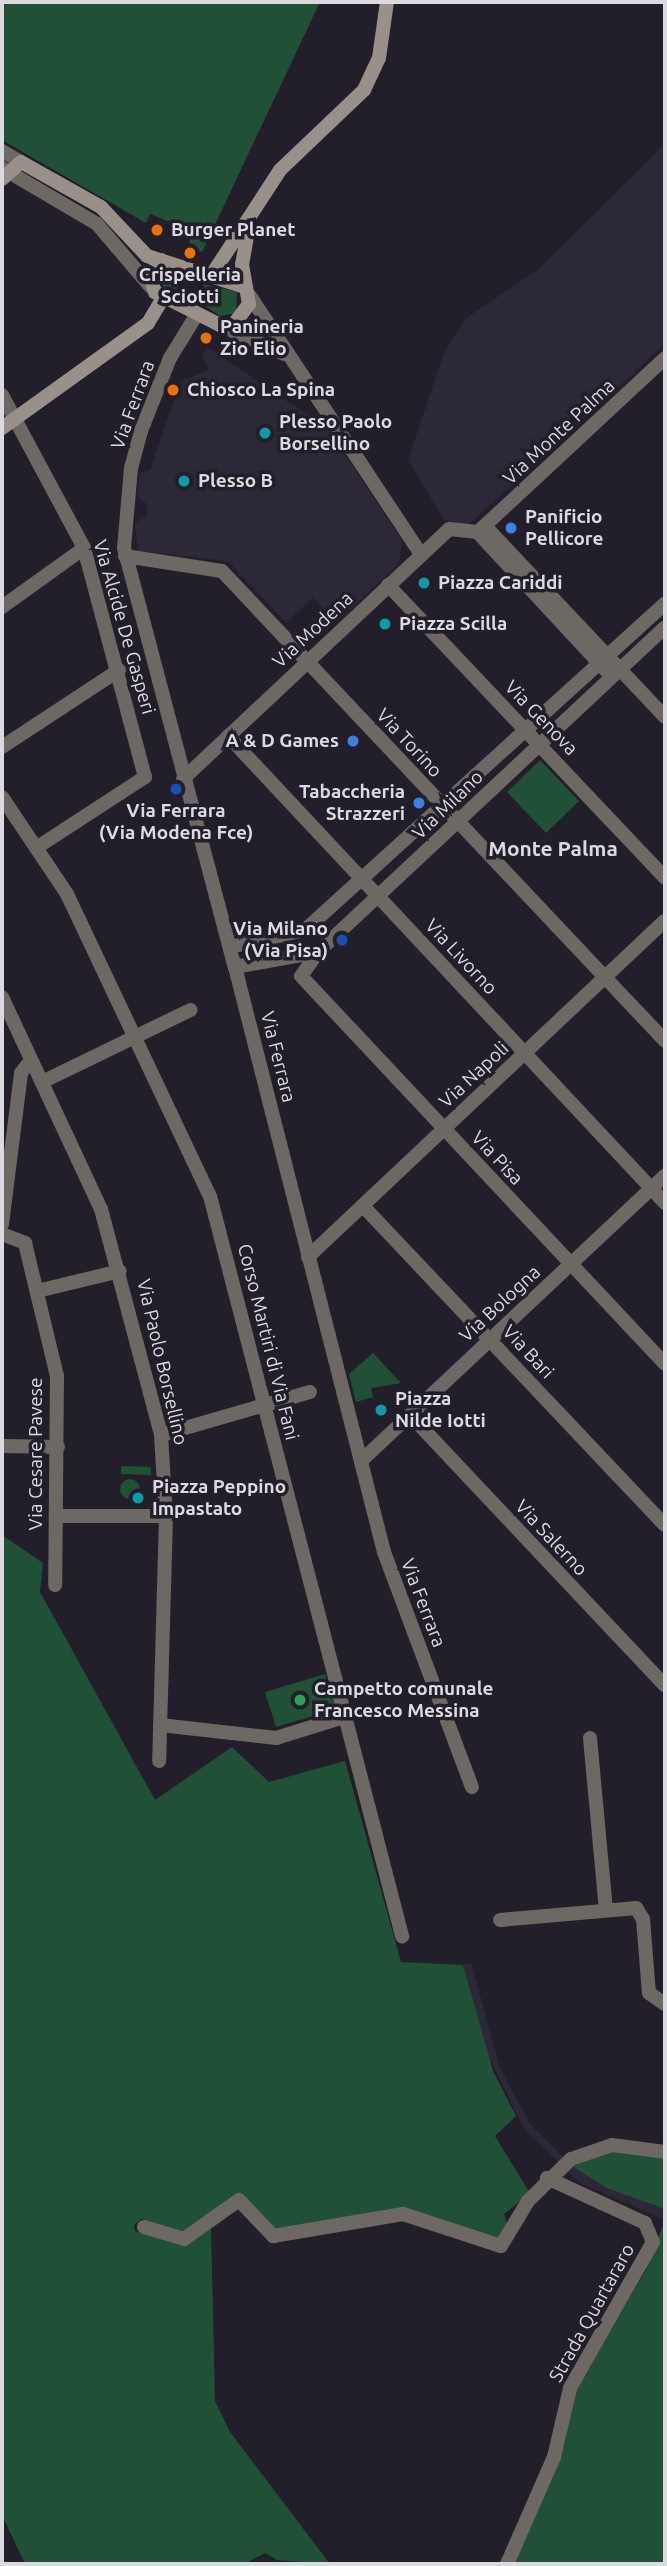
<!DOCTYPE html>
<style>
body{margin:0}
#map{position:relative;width:667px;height:2566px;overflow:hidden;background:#221f2a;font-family:Ubuntu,sans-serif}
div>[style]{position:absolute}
.built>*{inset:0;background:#2d2838}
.green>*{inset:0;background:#205136}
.round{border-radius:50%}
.minor>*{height:14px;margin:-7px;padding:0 7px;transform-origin:7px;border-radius:7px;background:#6d6864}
.tertiary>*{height:14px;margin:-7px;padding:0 7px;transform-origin:7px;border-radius:7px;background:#6d6864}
.secondary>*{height:14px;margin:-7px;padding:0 7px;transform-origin:7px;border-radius:7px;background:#99908a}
.dots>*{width:19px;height:19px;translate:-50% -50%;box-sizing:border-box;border:4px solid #221f2a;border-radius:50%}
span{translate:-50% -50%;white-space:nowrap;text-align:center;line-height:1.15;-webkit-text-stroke:7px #221f2a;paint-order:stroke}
.poi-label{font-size:19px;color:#dcdae1;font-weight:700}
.left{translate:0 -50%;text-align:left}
.right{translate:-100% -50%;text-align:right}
.street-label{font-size:19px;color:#dcdae1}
.neighbourhood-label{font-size:21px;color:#dcdae1;font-weight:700}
.frame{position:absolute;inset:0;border:4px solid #dcdae1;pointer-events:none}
</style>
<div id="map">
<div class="built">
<i style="clip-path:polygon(665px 144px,665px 344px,467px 526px,444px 520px,408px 460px,444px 353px,465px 319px,540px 268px)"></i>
<i style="clip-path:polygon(207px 347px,327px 428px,402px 541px,399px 563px,336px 623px,313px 597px,286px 623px,228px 561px,138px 551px,135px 523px,146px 516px,148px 505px,137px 496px,140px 473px,150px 470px,180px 382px,209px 370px,202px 355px)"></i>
<i style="clip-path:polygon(471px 1963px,500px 2068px,530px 2124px,574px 2168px,665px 2209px,665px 2220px,580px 2183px,524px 2129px,487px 2053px,463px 1965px)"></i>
</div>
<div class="green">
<i style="clip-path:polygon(2px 2px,320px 2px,202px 252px,190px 248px,189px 231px,178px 235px,175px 224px,150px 214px,146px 223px,2px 140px)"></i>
<i class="round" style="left:161px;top:270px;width:20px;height:20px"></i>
<i style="clip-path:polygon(204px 284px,237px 292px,236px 313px,220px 316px,196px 300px)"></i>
<i style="clip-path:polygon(540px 760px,579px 801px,546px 833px,507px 792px)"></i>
<i style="clip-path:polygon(373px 1353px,401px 1383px,371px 1388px,373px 1397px,356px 1402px,349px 1374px)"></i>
<i style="clip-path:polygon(121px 1466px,151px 1467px,151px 1475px,121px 1474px)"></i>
<i class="round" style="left:120px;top:1479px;width:20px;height:20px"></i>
<i style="clip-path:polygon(2px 1535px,43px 1563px,40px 1592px,155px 1800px,232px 1747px,269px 1782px,345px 1761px,401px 1962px,463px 1965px,493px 2071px,516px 2116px,495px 2136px,530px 2193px,504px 2214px,508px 2226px,502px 2237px,487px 2240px,402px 2209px,275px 2230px,240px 2195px,186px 2233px,141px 2219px,134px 2225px,135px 2231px,183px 2246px,211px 2227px,215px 2401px,230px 2432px,330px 2564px,277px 2560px,265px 2553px,244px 2564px,25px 2564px,2px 2515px)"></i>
<i style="clip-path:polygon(325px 1674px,336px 1709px,276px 1727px,265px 1692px)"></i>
<i style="clip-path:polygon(610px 2149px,665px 2156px,665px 2209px,607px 2188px,570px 2165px)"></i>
<i style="clip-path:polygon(665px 2220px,665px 2564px,512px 2564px,565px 2443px,571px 2399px,647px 2268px)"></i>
</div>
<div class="minor">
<i style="left:2px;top:151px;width:22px;rotate:30deg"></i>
<i style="left:2px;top:168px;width:110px;rotate:30.5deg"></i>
<i style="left:97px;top:224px;width:82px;rotate:49.5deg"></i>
<i style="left:250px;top:296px;width:310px;rotate:56.5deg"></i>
<i style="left:222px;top:326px;width:68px;rotate:24.3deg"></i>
<i style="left:2px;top:395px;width:174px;rotate:61.8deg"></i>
<i style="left:84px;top:548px;width:237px;rotate:75.1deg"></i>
<i style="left:145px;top:777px;width:130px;rotate:146.9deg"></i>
<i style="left:485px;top:526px;width:262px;rotate:46.7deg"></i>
<i style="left:479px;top:531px;width:254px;rotate:-42.9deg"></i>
<i style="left:481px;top:536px;width:191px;rotate:47.1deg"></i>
<i style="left:125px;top:556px;width:98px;rotate:8.8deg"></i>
<i style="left:222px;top:571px;width:646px;rotate:46.69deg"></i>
<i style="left:388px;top:585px;width:403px;rotate:46.6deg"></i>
<i style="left:2px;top:607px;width:101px;rotate:-35.7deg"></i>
<i style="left:228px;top:736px;width:640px;rotate:46.9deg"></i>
<i style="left:2px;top:747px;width:140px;rotate:-33.3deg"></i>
<i style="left:183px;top:779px;width:365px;rotate:-43.2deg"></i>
<i style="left:449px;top:529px;width:29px;rotate:6deg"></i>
<i style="left:2px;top:797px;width:117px;rotate:56.2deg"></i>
<i style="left:67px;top:894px;width:334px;rotate:64.7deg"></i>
<i style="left:210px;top:1196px;width:765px;rotate:75.45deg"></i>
<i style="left:318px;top:952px;width:29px;rotate:125deg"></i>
<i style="left:301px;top:976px;width:532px;rotate:46.83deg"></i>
<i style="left:235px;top:967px;width:604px;rotate:75.71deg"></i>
<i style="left:384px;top:1552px;width:251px;rotate:69.5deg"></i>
<i style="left:2px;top:997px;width:234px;rotate:65deg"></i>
<i style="left:101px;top:1209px;width:234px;rotate:75.1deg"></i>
<i style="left:161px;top:1435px;width:81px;rotate:86.5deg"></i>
<i style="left:166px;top:1516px;width:245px;rotate:91.6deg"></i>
<i style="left:42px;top:1082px;width:165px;rotate:-25.9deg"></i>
<i style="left:363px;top:1206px;width:439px;rotate:46.6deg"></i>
<i style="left:2px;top:1224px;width:152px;rotate:-82.8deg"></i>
<i style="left:21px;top:1073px;width:16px;rotate:-52deg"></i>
<i style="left:2px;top:1234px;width:25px;rotate:21deg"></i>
<i style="left:25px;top:1243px;width:137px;rotate:76.5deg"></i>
<i style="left:57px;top:1376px;width:209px;rotate:90.5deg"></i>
<i style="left:308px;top:1257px;width:490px;rotate:-43.3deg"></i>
<i style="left:37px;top:1291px;width:85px;rotate:-13.5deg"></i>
<i style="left:410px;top:1415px;width:372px;rotate:46.7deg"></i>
<i style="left:161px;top:1435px;width:155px;rotate:-16.1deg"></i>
<i style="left:2px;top:1446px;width:56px;rotate:1deg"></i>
<i style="left:361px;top:1461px;width:417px;rotate:-43.2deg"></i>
<i style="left:56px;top:1516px;width:110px"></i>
<i style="left:160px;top:1725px;width:117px;rotate:6.4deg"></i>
<i style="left:276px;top:1738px;width:71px;rotate:-17.2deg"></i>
<i style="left:590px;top:1738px;width:172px;rotate:84.7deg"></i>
<i style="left:500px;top:1920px;width:137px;rotate:-5deg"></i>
<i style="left:636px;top:1908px;width:13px;rotate:58deg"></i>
<i style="left:643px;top:1919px;width:74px;rotate:85.4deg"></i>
<i style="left:649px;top:1993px;width:19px;rotate:35deg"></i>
<i style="left:144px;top:2227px;width:42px;rotate:16.7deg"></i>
<i style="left:184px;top:2239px;width:67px;rotate:-35.3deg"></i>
<i style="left:239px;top:2200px;width:50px;rotate:46.6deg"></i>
<i style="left:273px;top:2236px;width:132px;rotate:-9.6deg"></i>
<i style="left:403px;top:2214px;width:103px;rotate:18.1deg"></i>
<i style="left:501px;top:2246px;width:52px;rotate:-59deg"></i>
<i style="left:528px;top:2201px;width:60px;rotate:-44.3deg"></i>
<i style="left:571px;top:2159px;width:43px;rotate:-18.9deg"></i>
<i style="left:612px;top:2145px;width:53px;rotate:7.5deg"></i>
<i style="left:507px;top:2564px;width:117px;rotate:-66.3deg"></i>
<i style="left:554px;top:2457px;width:71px;rotate:-76.9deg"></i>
<i style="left:570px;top:2388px;width:168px;rotate:-60.4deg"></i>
<i style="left:653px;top:2242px;width:21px;rotate:-113deg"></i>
<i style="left:645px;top:2223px;width:108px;rotate:-155.3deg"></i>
</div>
<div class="tertiary">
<i style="left:197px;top:314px;width:52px;rotate:121.5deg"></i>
<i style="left:170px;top:358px;width:79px;rotate:111.7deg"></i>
<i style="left:141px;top:431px;width:38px;rotate:105deg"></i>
<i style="left:131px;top:468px;width:80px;rotate:95deg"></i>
<i style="left:124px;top:548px;width:433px;rotate:75.2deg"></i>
<i style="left:235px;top:967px;width:84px;rotate:-10.2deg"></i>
<i style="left:318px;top:952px;width:475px;rotate:-43.1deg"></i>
<i style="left:230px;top:947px;width:77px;rotate:-12.8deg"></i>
<i style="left:305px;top:930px;width:486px;rotate:-42.2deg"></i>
</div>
<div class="secondary">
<i style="left:2px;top:179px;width:25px;rotate:-42deg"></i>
<i style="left:21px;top:162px;width:92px;rotate:29.4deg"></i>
<i style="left:101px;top:207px;width:67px;rotate:46.8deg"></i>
<i style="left:147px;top:256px;width:103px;rotate:17.6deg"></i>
<i style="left:161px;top:260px;width:19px;rotate:125deg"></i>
<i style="left:150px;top:276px;width:17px;rotate:73deg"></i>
<i style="left:155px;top:292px;width:75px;rotate:26.9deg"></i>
<i style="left:222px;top:326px;width:12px;rotate:-9deg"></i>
<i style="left:234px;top:324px;width:25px;rotate:-53deg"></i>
<i style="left:249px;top:304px;width:40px;rotate:-100deg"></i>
<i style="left:242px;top:265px;width:34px;rotate:-80deg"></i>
<i style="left:211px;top:276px;width:126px;rotate:-56.9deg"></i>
<i style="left:280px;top:170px;width:116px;rotate:-43.6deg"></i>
<i style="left:364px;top:90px;width:35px;rotate:-65deg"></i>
<i style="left:379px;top:58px;width:57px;rotate:-81.9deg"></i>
<i style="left:2px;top:428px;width:180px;rotate:-35.7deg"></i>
<i style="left:148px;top:323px;width:29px;rotate:-59deg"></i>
</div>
<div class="dots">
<i style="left:157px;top:230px;background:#e8710a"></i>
<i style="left:190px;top:253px;background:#e8710a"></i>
<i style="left:206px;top:338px;background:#e8710a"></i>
<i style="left:173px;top:390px;background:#e8710a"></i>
<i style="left:265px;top:433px;background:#0f9aa8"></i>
<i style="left:184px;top:481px;background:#0f9aa8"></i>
<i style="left:511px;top:528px;background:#3f7fe0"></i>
<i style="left:424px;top:583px;background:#0f9aa8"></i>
<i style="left:385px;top:624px;background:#0f9aa8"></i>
<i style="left:353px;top:741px;background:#3f7fe0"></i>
<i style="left:176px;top:789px;background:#1a4fb4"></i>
<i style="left:419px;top:803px;background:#3f7fe0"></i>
<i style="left:342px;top:940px;background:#1a4fb4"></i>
<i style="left:381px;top:1410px;background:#0f9aa8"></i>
<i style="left:138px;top:1498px;background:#0f9aa8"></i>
<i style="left:300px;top:1700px;background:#2e9e5b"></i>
</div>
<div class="poi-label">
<span class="left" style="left:171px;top:230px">Burger Planet</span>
<span style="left:190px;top:286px">Crispelleria<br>Sciotti</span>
<span class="left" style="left:220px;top:338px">Panineria<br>Zio Elio</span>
<span class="left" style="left:187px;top:390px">Chiosco La Spina</span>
<span class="left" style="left:279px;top:433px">Plesso Paolo<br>Borsellino</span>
<span class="left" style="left:198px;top:481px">Plesso B</span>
<span class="left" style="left:525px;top:528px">Panificio<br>Pellicore</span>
<span class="left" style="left:438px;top:583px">Piazza Cariddi</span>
<span class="left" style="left:399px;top:624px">Piazza Scilla</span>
<span class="right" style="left:339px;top:741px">A &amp; D Games</span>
<span class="right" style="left:405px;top:803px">Tabaccheria<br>Strazzeri</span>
<span style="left:176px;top:822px">Via Ferrara<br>(Via Modena Fce)</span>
<span class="right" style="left:328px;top:940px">Via Milano<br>(Via Pisa)</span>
<span class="left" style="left:395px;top:1410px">Piazza<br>Nilde Iotti</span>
<span class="left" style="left:152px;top:1498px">Piazza Peppino<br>Impastato</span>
<span class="left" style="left:314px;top:1700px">Campetto comunale<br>Francesco Messina</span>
</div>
<div class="street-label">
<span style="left:133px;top:405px;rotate:-70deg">Via Ferrara</span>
<span style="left:559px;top:432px;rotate:-43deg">Via Monte Palma</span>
<span style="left:124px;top:627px;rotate:74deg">Via Alcide De Gasperi</span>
<span style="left:313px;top:630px;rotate:-43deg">Via Modena</span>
<span style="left:541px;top:718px;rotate:46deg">Via Genova</span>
<span style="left:409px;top:743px;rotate:47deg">Via Torino</span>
<span style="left:448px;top:805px;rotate:-44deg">Via Milano</span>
<span style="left:461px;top:957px;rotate:47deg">Via Livorno</span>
<span style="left:278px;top:1057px;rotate:76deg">Via Ferrara</span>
<span style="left:474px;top:1075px;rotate:-43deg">Via Napoli</span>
<span style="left:497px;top:1158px;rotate:47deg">Via Pisa</span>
<span style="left:500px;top:1304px;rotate:-43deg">Via Bologna</span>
<span style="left:268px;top:1342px;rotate:76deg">Corso Martiri di Via Fani</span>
<span style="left:528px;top:1352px;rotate:47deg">Via Bari</span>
<span style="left:162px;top:1362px;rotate:77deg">Via Paolo Borsellino</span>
<span style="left:36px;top:1454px;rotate:-90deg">Via Cesare Pavese</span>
<span style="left:551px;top:1538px;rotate:47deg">Via Salerno</span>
<span style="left:423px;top:1603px;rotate:69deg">Via Ferrara</span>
<span style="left:592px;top:2313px;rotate:-61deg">Strada Quartararo</span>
</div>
<div class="neighbourhood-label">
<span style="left:553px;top:848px">Monte Palma</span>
</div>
<div class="frame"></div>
</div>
